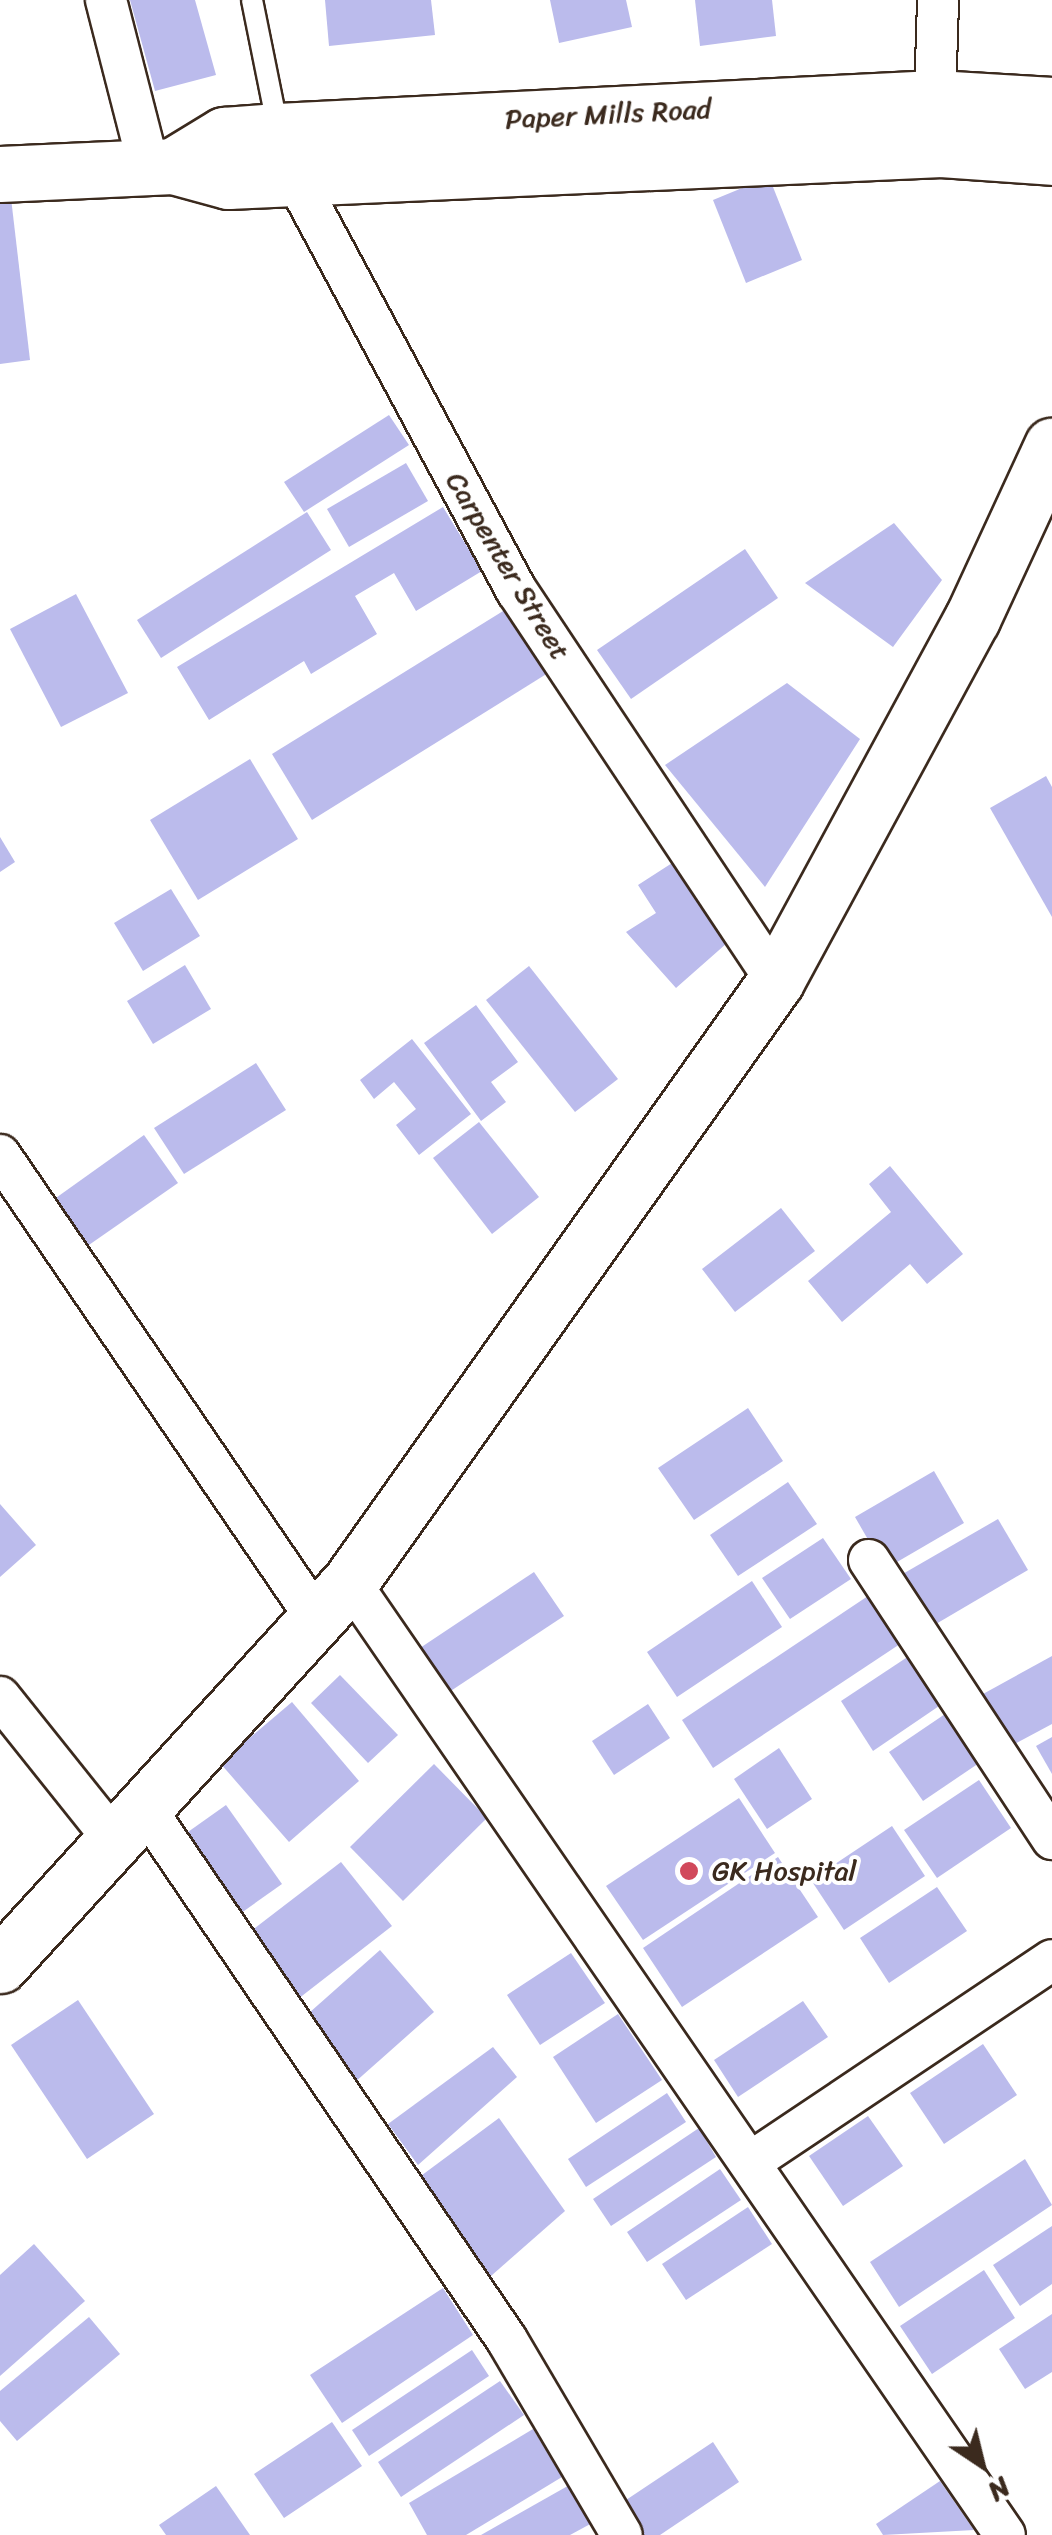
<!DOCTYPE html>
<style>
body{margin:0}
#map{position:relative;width:1052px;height:2535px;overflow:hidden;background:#fff;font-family:Sriracha,sans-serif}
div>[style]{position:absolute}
.building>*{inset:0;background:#bbbbec}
.roads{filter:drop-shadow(2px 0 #3b2a1e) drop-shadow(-2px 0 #3b2a1e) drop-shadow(0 2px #3b2a1e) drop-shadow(0 -2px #3b2a1e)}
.lane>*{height:20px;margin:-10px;padding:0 10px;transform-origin:10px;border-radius:10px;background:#fff}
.street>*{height:40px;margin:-20px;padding:0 20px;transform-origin:20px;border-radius:20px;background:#fff}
.secondary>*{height:55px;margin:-27.5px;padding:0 27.5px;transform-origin:27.5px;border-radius:27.5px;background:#fff}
.dots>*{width:28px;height:28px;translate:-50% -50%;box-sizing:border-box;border:5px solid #fff;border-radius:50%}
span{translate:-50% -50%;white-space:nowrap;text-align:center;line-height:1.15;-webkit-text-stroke:8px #fff;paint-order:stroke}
.street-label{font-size:28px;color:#3b2a1e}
.poi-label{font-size:28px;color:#3b2a1e}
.left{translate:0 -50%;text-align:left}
.north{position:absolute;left:932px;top:2415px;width:100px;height:100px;-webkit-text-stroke:8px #fff;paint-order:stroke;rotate:145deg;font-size:28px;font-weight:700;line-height:40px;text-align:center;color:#3b2a1e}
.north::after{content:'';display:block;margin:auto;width:35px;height:45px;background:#3b2a1e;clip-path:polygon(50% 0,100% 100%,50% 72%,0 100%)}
</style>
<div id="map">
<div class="building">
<i style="clip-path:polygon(130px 0,195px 0,216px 75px,155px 91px)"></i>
<i style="clip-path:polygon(325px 0,431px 0,435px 35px,329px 46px)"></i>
<i style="clip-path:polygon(550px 0,626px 0,632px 27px,559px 43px)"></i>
<i style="clip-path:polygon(695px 0,772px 0,776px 36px,700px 46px)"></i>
<i style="clip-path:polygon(769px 177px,802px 260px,746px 283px,713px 200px)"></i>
<i style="clip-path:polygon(11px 198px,30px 360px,0 364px,0 199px)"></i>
<i style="clip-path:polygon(389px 415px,409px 445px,304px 512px,284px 482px)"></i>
<i style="clip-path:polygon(406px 463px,428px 501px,349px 547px,327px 509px)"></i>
<i style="clip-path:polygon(443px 507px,482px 571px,416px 611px,394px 573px,355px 596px,377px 634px,311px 674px,304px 661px,209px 720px,177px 667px)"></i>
<i style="clip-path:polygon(307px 512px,331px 550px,161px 658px,137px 620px)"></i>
<i style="clip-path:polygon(894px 523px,942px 580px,893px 647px,805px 583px)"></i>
<i style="clip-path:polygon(745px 549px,778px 598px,631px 699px,597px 650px)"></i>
<i style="clip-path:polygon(76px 594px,128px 693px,61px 727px,10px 629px)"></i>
<i style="clip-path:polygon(516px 603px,556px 668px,312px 820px,272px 754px)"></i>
<i style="clip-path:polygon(787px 683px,860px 739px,765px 887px,665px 765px)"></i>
<i style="clip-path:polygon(250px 759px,298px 839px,198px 900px,150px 820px)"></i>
<i style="clip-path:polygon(1046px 776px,1052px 787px,1052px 917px,990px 808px)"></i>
<i style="clip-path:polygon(0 837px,15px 862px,0 872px)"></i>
<i style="clip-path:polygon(683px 856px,735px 936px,676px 988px,626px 932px,656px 913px,638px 885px)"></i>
<i style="clip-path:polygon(171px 889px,200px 936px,143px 971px,114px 923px)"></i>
<i style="clip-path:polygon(185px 965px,211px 1009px,153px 1044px,127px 1001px)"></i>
<i style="clip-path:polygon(529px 966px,618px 1079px,575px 1112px,486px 1000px)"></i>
<i style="clip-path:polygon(476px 1005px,518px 1062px,491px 1082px,506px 1102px,481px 1121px,424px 1043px)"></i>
<i style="clip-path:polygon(412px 1039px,471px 1114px,419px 1155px,396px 1125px,416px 1109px,394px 1082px,374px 1099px,360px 1080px)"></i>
<i style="clip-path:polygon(256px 1063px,286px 1110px,184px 1174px,154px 1128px)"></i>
<i style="clip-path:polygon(479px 1122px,539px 1197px,492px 1234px,433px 1158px)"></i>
<i style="clip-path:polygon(144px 1135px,178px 1183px,86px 1247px,53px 1200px)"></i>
<i style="clip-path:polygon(890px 1166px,963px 1254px,927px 1284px,910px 1264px,842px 1322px,808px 1281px,891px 1212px,869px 1184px)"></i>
<i style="clip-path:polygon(781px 1208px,815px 1251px,735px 1312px,702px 1269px)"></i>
<i style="clip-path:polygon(748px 1408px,783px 1461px,694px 1520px,658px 1468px)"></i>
<i style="clip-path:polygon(934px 1471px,964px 1523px,885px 1569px,855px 1517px)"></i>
<i style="clip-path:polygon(788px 1482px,817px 1524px,738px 1576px,710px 1535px)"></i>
<i style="clip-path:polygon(0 1504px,36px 1545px,0 1577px)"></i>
<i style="clip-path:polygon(998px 1519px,1028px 1570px,924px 1631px,894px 1579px)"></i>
<i style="clip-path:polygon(823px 1538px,851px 1579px,790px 1619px,762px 1578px)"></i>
<i style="clip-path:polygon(534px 1572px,564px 1616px,434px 1702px,405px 1658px)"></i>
<i style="clip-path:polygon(752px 1581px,782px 1627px,677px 1697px,647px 1652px)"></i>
<i style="clip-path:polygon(868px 1596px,900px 1644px,713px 1768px,682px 1720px)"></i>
<i style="clip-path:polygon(909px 1656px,942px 1704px,873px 1751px,841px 1701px)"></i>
<i style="clip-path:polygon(1052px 1656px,1052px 1724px,1011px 1746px,983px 1694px)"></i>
<i style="clip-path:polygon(340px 1675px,398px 1735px,368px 1763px,311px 1703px)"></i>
<i style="clip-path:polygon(292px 1702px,359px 1781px,289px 1842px,220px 1763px)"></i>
<i style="clip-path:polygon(648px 1704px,670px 1738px,614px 1775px,592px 1741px)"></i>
<i style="clip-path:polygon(951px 1710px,985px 1759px,923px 1801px,889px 1752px)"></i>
<i style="clip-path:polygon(1052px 1737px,1052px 1774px,1036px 1746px)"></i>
<i style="clip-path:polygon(779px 1748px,812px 1799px,767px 1829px,734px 1779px)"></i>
<i style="clip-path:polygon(434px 1764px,487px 1818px,403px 1901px,350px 1847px)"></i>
<i style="clip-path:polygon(979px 1780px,1011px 1828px,937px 1878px,904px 1830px)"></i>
<i style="clip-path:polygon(739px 1798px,775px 1853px,643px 1940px,606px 1886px)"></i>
<i style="clip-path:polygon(226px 1805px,282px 1884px,227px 1923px,171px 1844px)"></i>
<i style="clip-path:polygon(892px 1826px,925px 1876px,844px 1930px,811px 1880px)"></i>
<i style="clip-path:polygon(778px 1857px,818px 1917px,682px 2007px,643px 1948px)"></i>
<i style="clip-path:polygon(341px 1862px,392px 1926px,289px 2006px,238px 1941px)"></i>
<i style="clip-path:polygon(937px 1887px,967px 1931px,889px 1983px,860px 1938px)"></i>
<i style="clip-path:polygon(380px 1950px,434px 2012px,354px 2083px,300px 2021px)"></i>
<i style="clip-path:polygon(571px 1953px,605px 2003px,540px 2045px,507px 1995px)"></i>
<i style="clip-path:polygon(78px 2000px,154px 2114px,87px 2159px,11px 2045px)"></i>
<i style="clip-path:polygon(803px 2001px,828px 2037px,738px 2097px,714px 2060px)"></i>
<i style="clip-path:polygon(618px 2014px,662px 2080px,596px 2123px,553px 2057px)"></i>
<i style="clip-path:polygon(983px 2044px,1017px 2095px,944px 2144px,910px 2093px)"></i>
<i style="clip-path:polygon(493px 2047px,517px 2077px,418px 2165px,388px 2124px)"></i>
<i style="clip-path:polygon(667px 2093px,686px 2122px,586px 2187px,568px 2159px)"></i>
<i style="clip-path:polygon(868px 2116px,903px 2166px,843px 2206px,809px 2156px)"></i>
<i style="clip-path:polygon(499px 2118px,565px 2211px,483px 2283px,410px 2184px)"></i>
<i style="clip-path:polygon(699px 2128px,716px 2157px,611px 2226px,593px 2199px)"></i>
<i style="clip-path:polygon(1025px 2159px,1052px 2205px,899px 2307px,870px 2262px)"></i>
<i style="clip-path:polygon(720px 2169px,741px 2200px,647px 2262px,627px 2232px)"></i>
<i style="clip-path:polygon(748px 2207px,772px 2244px,686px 2300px,662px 2264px)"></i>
<i style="clip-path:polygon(1052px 2226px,1052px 2284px,1020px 2306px,993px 2265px)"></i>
<i style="clip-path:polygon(34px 2244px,85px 2301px,0 2376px,0 2275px)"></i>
<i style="clip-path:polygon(984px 2270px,1015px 2318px,932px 2374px,900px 2326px)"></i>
<i style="clip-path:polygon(443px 2288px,473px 2335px,342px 2423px,310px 2375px)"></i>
<i style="clip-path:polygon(1052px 2314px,1052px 2372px,1025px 2389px,999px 2349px)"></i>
<i style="clip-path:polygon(89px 2317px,120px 2354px,17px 2441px,0 2421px,0 2391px)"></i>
<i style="clip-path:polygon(472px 2350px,489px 2376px,369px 2456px,352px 2430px)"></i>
<i style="clip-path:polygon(500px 2381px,524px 2415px,401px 2497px,378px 2462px)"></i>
<i style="clip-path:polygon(332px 2422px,362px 2466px,284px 2518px,254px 2474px)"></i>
<i style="clip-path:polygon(533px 2429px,562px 2477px,466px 2535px,427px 2535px,409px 2503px)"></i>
<i style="clip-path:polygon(713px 2442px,739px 2482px,660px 2535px,636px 2535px,617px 2506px)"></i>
<i style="clip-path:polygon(940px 2481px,974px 2530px,883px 2535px,876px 2524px)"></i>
<i style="clip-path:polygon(573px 2483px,594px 2522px,570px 2535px,481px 2535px)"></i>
<i style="clip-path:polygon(216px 2486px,250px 2535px,166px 2535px,159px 2525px)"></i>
</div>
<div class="roads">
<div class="lane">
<i style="left:252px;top:0;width:132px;rotate:78.6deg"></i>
</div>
<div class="street">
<i style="left:106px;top:0;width:172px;rotate:75.6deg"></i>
<i style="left:935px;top:98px;width:98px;rotate:-88.2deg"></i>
<i style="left:284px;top:157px;width:493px;rotate:61.8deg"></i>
<i style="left:517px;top:591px;width:468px;rotate:56.4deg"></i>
<i style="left:0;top:1155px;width:557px;rotate:55.68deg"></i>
<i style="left:869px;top:1560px;width:334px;rotate:56.7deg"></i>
<i style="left:350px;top:1582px;width:1156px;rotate:55.5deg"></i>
<i style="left:0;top:1697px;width:189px;rotate:51.4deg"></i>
<i style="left:147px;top:1811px;width:640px;rotate:55.76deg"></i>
<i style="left:507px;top:2340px;width:226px;rotate:59.5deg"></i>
<i style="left:752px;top:2161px;width:361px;rotate:-33.8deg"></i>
</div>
<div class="secondary">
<i style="left:173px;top:166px;width:60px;rotate:-31.3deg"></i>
<i style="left:224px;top:135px;width:54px;rotate:-4.2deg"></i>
<i style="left:278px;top:131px;width:658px;rotate:-2.88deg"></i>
<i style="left:935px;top:98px;width:117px;rotate:3.4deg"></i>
<i style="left:0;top:174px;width:173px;rotate:-2.6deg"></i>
<i style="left:173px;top:166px;width:57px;rotate:15.3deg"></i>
<i style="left:228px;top:181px;width:714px;rotate:-2.57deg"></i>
<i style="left:941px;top:149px;width:111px;rotate:4.1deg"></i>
<i style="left:0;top:1965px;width:519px;rotate:-47.58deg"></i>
<i style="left:350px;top:1582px;width:737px;rotate:-54.67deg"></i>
<i style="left:776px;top:981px;width:412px;rotate:-61.6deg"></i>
<i style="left:972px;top:619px;width:191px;rotate:-65.2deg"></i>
</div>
</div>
<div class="dots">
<i style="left:689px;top:1871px;background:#d1495b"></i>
</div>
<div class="street-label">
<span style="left:608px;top:114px;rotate:-3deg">Paper Mills Road</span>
<span style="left:508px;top:566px;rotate:59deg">Carpenter Street</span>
</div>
<div class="poi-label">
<span class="left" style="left:712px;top:1871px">GK Hospital</span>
</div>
<div class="north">N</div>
</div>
